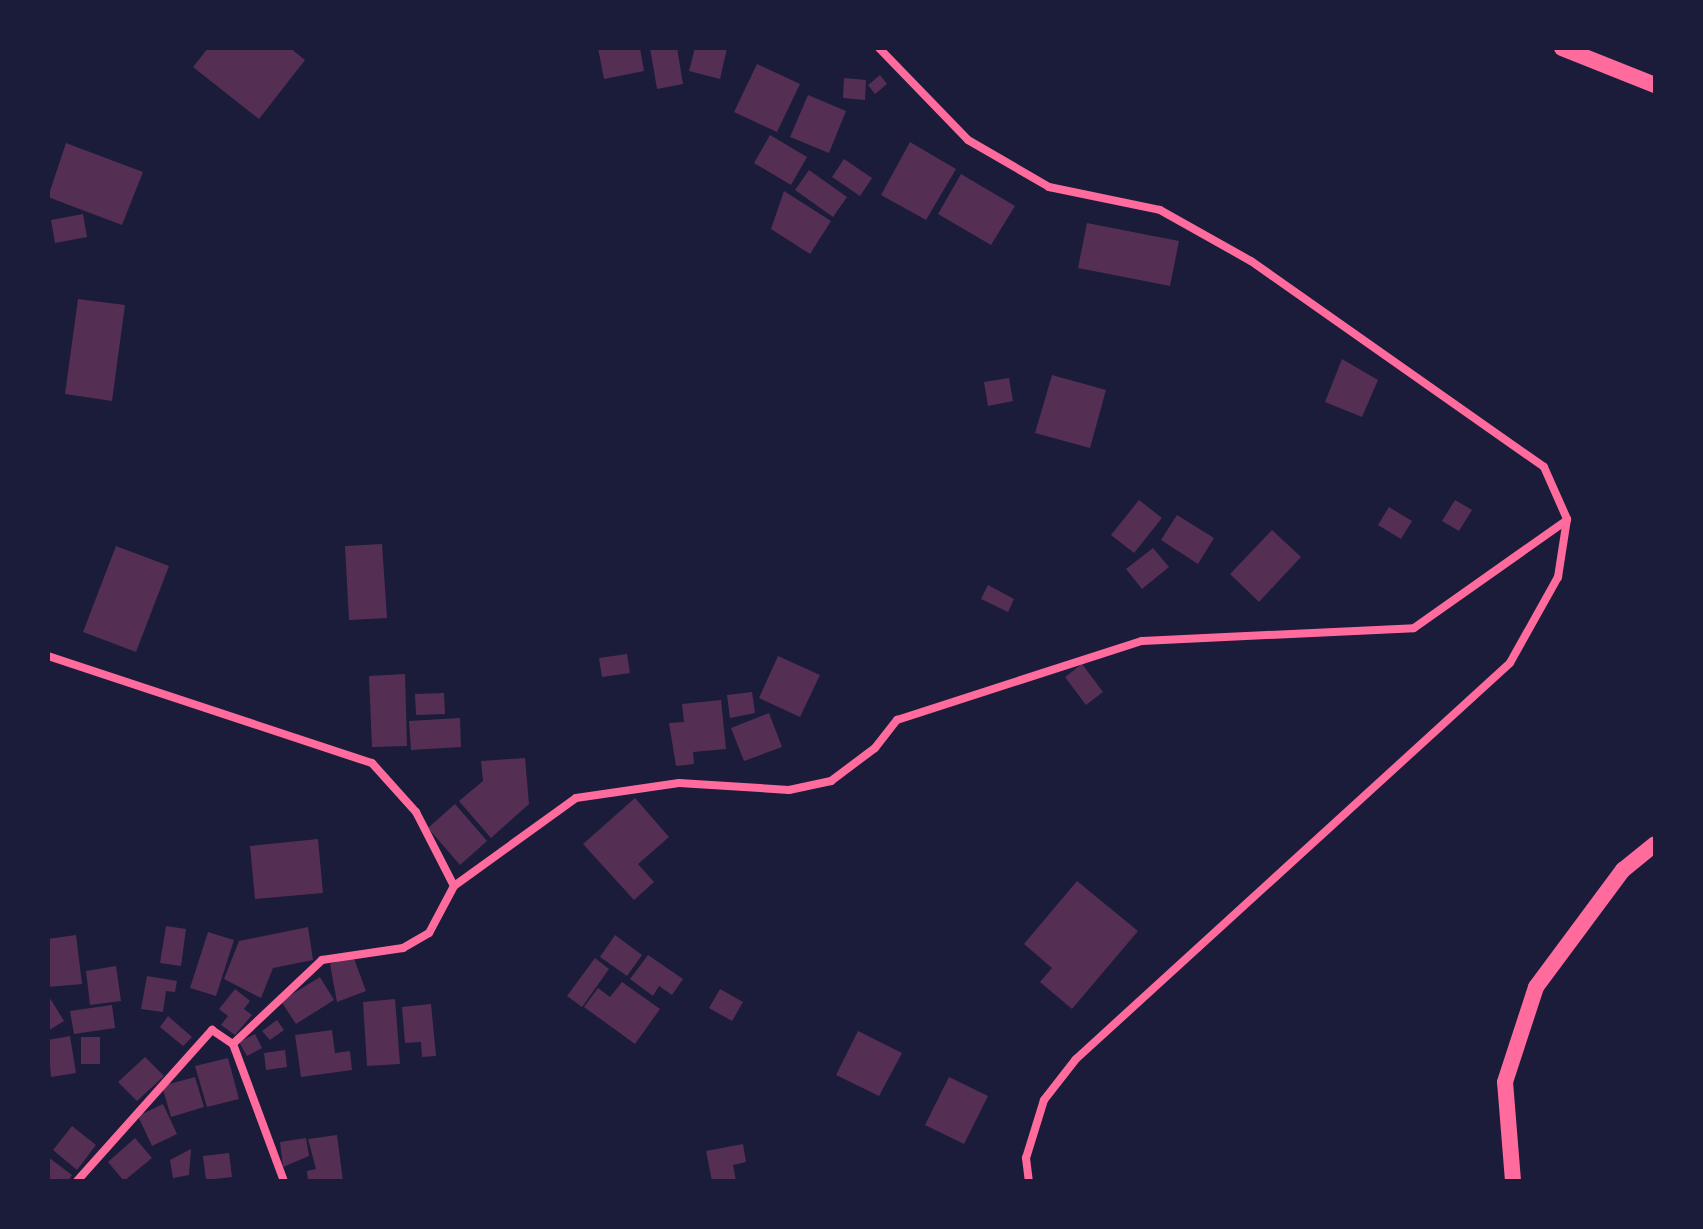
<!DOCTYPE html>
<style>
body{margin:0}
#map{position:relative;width:1703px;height:1229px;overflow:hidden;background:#1b1b3a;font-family:"Fira Sans Condensed",sans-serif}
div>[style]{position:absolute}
.building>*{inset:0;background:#542f53}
.minor>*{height:8px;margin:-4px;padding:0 4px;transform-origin:4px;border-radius:4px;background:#ff6b9d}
.secondary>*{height:16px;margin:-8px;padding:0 8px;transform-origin:8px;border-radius:8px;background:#ff6b9d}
span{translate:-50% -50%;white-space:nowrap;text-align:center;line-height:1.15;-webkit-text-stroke:8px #1b1b3a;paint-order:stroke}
.frame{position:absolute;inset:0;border:50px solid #1b1b3a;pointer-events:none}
</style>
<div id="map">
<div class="building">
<i style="clip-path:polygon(208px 48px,290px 48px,305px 60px,259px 119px,193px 67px)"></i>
<i style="clip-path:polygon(598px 48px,640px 48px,644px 71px,604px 79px)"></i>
<i style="clip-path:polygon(650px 48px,677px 48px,683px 84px,657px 89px)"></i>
<i style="clip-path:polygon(695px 48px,727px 48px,720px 79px,689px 71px)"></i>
<i style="clip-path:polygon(757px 64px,800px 84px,777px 132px,734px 112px)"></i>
<i style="clip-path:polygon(880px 75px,887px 84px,875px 94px,868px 85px)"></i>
<i style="clip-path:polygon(844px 78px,866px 80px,865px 100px,843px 98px)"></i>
<i style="clip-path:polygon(808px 95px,846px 111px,829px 153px,790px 137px)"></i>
<i style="clip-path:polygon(770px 135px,807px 157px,791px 185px,754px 163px)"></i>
<i style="clip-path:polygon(910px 142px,956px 169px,926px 220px,881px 195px)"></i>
<i style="clip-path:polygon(66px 143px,143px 172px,122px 225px,48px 197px)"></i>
<i style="clip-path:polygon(844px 159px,872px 178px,860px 196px,832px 177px)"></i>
<i style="clip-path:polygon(809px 170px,847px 197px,833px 217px,795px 190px)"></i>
<i style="clip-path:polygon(961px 174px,1015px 206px,991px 245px,938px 214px)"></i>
<i style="clip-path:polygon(784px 191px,831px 221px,810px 254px,771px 229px)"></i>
<i style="clip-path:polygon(83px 214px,87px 237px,55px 243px,51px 220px)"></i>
<i style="clip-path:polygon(1087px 223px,1179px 241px,1170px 286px,1078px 268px)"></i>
<i style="clip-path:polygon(78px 299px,125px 305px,112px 401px,65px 394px)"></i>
<i style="clip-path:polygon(1342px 359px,1378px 380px,1362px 417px,1325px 402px)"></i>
<i style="clip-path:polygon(1052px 375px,1106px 390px,1090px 448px,1035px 433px)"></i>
<i style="clip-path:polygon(1009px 378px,1013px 401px,988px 406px,984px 382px)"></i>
<i style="clip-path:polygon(1139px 500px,1162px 518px,1134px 553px,1111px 535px)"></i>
<i style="clip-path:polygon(1455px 500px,1472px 510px,1459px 531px,1442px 521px)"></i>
<i style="clip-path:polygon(1389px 507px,1412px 521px,1401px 539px,1378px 525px)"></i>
<i style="clip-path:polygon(1177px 515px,1214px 538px,1198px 564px,1161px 540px)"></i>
<i style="clip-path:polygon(1272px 530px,1301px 557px,1259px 602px,1230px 574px)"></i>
<i style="clip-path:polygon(382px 544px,387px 618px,349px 620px,345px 546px)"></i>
<i style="clip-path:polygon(116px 546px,169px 566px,136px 652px,83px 632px)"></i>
<i style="clip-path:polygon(1153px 548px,1169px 567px,1142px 589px,1126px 569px)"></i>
<i style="clip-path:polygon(988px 585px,1014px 599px,1008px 612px,981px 599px)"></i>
<i style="clip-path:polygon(627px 654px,630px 673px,602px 677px,599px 658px)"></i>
<i style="clip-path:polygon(778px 656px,820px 675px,800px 717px,759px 698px)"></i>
<i style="clip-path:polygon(1082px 664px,1103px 692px,1086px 705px,1065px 677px)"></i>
<i style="clip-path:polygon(405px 674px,407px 746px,372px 747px,369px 676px)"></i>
<i style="clip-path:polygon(752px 692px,755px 713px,730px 718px,727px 695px)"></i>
<i style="clip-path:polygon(444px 693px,445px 714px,416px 715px,415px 694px)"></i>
<i style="clip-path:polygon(721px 700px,726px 749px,693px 752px,694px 764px,676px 766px,669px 723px,684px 722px,682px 704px)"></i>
<i style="clip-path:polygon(769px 713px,782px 747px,744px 761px,731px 728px)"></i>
<i style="clip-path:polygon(460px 718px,461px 747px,411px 750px,409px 721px)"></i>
<i style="clip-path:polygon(525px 758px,529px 804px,491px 838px,459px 801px,483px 781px,481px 761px)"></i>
<i style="clip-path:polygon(635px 798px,669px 837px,638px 864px,654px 882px,634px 900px,583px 844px)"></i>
<i style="clip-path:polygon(455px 804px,487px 841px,460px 865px,428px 828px)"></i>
<i style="clip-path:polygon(318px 839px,323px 893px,255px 899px,250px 846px)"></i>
<i style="clip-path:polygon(1077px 881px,1138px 931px,1072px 1009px,1040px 982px,1052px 968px,1024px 944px)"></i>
<i style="clip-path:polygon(166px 926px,186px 929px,181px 966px,160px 963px)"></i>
<i style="clip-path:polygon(308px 927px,313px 960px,273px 968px,261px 998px,224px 979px,239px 941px)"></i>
<i style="clip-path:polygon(208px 932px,234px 940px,216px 996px,190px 988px)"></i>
<i style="clip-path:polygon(76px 935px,82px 984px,48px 987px,48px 939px)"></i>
<i style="clip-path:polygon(615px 935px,642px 955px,627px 976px,600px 957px)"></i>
<i style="clip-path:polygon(648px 955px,683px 979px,672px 995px,659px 986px,653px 996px,630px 979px)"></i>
<i style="clip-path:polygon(353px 956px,366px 991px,337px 1002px,330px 964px)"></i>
<i style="clip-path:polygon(595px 958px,609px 969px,582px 1007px,567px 996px)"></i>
<i style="clip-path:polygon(116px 966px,121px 1001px,90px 1005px,86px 971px)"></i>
<i style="clip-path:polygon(147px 976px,177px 981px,175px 992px,166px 991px,163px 1012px,141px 1009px)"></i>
<i style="clip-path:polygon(320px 977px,334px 1000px,296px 1024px,281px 1001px)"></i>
<i style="clip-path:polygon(622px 982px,660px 1009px,635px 1044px,584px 1007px,598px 988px,610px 997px)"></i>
<i style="clip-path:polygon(235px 989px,250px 1001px,244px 1009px,252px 1015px,235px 1035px,221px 1025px,228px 1016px,219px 1009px)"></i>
<i style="clip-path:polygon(720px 989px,743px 1002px,732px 1021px,709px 1008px)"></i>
<i style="clip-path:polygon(48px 995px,64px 1021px,48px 1031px)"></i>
<i style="clip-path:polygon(395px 999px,400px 1064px,367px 1066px,363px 1002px)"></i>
<i style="clip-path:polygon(431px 1004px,436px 1056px,422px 1057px,421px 1042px,405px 1043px,402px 1007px)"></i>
<i style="clip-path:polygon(112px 1005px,115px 1028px,74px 1034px,70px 1011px)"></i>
<i style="clip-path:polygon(168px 1016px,192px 1037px,183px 1046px,160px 1027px)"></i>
<i style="clip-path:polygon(277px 1020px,284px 1030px,270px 1040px,262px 1031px)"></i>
<i style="clip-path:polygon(332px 1030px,335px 1053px,350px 1051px,352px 1070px,301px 1077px,295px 1035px)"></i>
<i style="clip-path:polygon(858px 1031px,902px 1053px,879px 1096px,836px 1075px)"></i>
<i style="clip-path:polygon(255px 1034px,262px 1048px,247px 1056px,239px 1042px)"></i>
<i style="clip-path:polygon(70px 1036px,76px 1073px,51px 1077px,48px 1040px)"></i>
<i style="clip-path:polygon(81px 1037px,100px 1037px,100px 1064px,81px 1064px)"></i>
<i style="clip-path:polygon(285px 1050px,287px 1067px,266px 1070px,264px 1053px)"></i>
<i style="clip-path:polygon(145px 1057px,164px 1076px,137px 1101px,118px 1082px)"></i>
<i style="clip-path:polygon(228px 1058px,239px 1099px,207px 1107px,195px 1066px)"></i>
<i style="clip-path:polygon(195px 1077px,204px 1107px,171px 1117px,162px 1086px)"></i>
<i style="clip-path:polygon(949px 1077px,988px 1096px,964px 1144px,925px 1125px)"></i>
<i style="clip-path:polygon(163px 1104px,177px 1134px,152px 1146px,138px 1116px)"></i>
<i style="clip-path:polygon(72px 1126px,96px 1145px,77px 1170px,53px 1150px)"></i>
<i style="clip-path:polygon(337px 1135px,343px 1181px,308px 1181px,307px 1171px,316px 1169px,308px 1139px)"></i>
<i style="clip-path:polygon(135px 1138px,152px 1158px,124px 1181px,108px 1162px)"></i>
<i style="clip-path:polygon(306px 1138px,309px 1156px,283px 1167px,280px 1142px)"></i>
<i style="clip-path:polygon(743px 1144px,746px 1162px,733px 1165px,736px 1181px,712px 1181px,706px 1151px)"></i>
<i style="clip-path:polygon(191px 1149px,189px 1175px,173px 1178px,170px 1160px)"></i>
<i style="clip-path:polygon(229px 1153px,232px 1177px,206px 1180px,203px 1156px)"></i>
<i style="clip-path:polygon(48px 1157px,72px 1175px,68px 1181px,48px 1181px)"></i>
</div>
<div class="minor">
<i style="left:879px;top:48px;width:128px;rotate:45.9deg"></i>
<i style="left:968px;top:140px;width:94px;rotate:30.1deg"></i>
<i style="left:1049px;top:187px;width:113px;rotate:11.7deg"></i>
<i style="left:1160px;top:210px;width:104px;rotate:29.3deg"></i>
<i style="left:1251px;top:261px;width:358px;rotate:35.1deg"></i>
<i style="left:1544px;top:467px;width:57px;rotate:66.1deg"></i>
<i style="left:1567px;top:519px;width:59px;rotate:98.8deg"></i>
<i style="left:1558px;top:577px;width:98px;rotate:119.2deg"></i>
<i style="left:1510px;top:663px;width:588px;rotate:137.62deg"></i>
<i style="left:1076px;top:1059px;width:52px;rotate:128deg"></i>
<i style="left:1044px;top:1100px;width:61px;rotate:107.2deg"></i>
<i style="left:1026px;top:1158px;width:23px;rotate:83deg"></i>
<i style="left:48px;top:656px;width:341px;rotate:18.3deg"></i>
<i style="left:372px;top:763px;width:66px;rotate:48.1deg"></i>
<i style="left:416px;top:812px;width:83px;rotate:62.8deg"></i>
<i style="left:454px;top:886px;width:53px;rotate:118deg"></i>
<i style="left:429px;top:933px;width:30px;rotate:150deg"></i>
<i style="left:403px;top:948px;width:82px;rotate:171.6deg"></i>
<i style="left:322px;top:960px;width:122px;rotate:136.7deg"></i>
<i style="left:233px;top:1044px;width:146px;rotate:69.6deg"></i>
<i style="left:454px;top:886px;width:150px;rotate:-35.8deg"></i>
<i style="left:576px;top:798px;width:104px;rotate:-8.3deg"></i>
<i style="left:679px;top:783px;width:110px;rotate:3.6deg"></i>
<i style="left:789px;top:790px;width:43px;rotate:-12.1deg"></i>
<i style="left:831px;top:781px;width:55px;rotate:-36.9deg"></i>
<i style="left:875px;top:748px;width:36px;rotate:-52deg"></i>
<i style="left:897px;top:720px;width:257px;rotate:-17.9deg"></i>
<i style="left:1142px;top:641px;width:272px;rotate:-2.7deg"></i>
<i style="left:1414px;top:628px;width:187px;rotate:-35.2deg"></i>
<i style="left:77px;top:1181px;width:203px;rotate:-48.2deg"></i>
<i style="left:212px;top:1030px;width:25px;rotate:34deg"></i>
</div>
<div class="secondary">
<i style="left:1562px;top:48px;width:100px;rotate:21.7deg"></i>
<i style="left:1513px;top:1181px;width:99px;rotate:-94.6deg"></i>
<i style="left:1505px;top:1082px;width:100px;rotate:-71.9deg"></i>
<i style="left:1536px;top:987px;width:146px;rotate:-53.4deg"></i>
<i style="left:1623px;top:870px;width:41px;rotate:-39.1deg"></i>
</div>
<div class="frame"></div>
</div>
